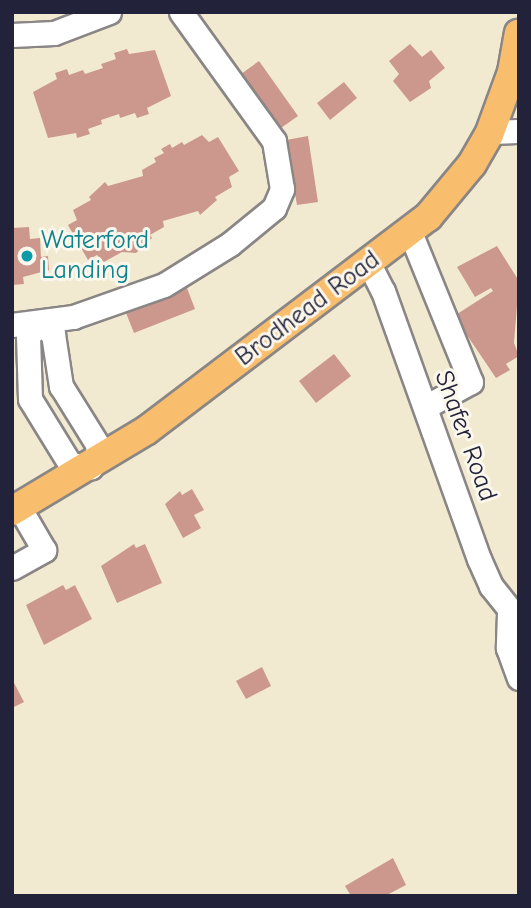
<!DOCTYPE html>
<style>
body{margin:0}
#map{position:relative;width:531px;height:908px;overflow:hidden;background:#f1ead1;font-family:"Comic Neue",sans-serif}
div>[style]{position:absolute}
.building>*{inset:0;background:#cc988d}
.roads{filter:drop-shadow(2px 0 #8a8686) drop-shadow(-2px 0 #8a8686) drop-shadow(0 2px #8a8686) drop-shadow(0 -2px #8a8686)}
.minor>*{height:23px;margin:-11.5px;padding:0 11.5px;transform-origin:11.5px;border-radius:11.5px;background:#fff}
.major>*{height:28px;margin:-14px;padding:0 14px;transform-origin:14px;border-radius:14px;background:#f9be6d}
.dots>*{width:19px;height:19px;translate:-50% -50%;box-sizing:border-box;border:4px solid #fbf7ec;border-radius:50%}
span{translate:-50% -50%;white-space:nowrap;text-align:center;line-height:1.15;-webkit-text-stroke:6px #fbf7ec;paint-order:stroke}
.culture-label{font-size:26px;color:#0d838f}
.left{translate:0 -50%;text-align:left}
.street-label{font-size:26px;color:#22223b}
.frame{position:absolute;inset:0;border:14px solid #22223b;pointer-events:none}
</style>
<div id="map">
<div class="building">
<i style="clip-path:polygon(410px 44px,422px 57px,431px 50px,445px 68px,429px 81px,431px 88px,410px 102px,393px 81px,399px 74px,389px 61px)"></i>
<i style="clip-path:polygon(127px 49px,129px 54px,155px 50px,171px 96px,147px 108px,149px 114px,137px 118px,135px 113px,120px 118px,119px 114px,101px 120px,102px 124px,88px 129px,90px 134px,77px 138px,76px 133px,48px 138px,33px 92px,57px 79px,55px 73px,67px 69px,69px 75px,83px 70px,85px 74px,103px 68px,101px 64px,116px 59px,114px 53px)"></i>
<i style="clip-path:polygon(259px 61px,298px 116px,281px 128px,241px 74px)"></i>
<i style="clip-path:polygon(344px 82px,357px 98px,330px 120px,317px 103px)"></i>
<i style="clip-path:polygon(202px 135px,209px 142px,218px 137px,239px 171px,229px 177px,232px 187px,215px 197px,217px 200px,200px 215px,198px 211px,163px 221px,164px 227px,150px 235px,152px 238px,136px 253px,122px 252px,104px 262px,97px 255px,88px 260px,68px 225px,77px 220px,73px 210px,91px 200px,89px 197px,105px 182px,108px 186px,143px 176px,142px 170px,156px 162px,154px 158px,164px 153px,161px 149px,170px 144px,172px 148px,182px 142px,184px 145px)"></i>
<i style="clip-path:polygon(308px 136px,318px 202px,297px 205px,286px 140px)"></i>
<i style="clip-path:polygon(29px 227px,30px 239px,40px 238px,41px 257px,48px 256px,49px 270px,23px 277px,24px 284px,12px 285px,12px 228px)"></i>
<i style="clip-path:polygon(497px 246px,519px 281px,514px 343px,519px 356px,506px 364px,510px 370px,496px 378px,454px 316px,493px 291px,491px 288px,475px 297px,457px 267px)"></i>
<i style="clip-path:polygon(187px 288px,195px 309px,134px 333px,126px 313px)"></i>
<i style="clip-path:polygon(334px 354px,351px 376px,316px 403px,299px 381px)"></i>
<i style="clip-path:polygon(192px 489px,204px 510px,194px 515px,201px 528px,183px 538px,165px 504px,180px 491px,182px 495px)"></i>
<i style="clip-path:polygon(134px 544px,136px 548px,145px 544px,162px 583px,117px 603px,101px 566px)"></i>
<i style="clip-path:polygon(63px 585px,66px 590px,75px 585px,92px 619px,44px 645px,26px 605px)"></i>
<i style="clip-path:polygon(262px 667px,271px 686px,246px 699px,236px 681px)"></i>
<i style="clip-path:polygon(12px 679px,24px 702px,12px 708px)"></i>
<i style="clip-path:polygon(393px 858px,406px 885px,385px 896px,351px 896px,345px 886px)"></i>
</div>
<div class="roads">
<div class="minor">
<i style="left:12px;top:35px;width:42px;rotate:-2.7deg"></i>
<i style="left:54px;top:33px;width:59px;rotate:-20.9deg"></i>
<i style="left:490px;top:132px;width:29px;rotate:-2deg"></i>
<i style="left:410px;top:232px;width:162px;rotate:67.9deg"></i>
<i style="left:471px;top:382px;width:52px;rotate:151.5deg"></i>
<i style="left:369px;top:264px;width:30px;rotate:63deg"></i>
<i style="left:383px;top:291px;width:285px;rotate:70.3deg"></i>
<i style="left:479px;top:559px;width:30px;rotate:66deg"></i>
<i style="left:491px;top:586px;width:45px;rotate:51.3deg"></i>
<i style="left:39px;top:323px;width:18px;rotate:38deg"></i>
<i style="left:53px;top:334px;width:53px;rotate:81.3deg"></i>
<i style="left:61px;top:386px;width:72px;rotate:58.1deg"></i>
<i style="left:99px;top:447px;width:22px;rotate:112deg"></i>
<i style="left:91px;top:467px;width:21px;rotate:-172deg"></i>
<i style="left:70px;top:464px;width:76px;rotate:-121.6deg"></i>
<i style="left:30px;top:399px;width:63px;rotate:-91.8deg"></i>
<i style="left:28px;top:336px;width:17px;rotate:-50deg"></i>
<i style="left:12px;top:325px;width:62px;rotate:-7.5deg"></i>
<i style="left:73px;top:317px;width:96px;rotate:-19.4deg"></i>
<i style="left:164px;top:285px;width:78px;rotate:-31.8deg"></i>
<i style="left:230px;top:244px;width:57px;rotate:-39.3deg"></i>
<i style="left:274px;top:208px;width:21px;rotate:-67deg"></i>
<i style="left:282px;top:189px;width:49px;rotate:-99.5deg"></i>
<i style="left:274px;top:141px;width:159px;rotate:-125.8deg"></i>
<i style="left:12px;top:568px;width:37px;rotate:-29deg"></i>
<i style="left:44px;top:550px;width:50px;rotate:-120.2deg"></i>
<i style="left:509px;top:613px;width:35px;rotate:92deg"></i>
<i style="left:508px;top:648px;width:32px;rotate:70deg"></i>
</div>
<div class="major">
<i style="left:12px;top:511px;width:157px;rotate:-31deg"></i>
<i style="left:147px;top:430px;width:353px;rotate:-37.2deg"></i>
<i style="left:428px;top:217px;width:69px;rotate:-50.3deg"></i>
<i style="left:472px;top:164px;width:34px;rotate:-60deg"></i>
<i style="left:489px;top:135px;width:67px;rotate:-69.9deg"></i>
<i style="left:512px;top:72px;width:39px;rotate:-80deg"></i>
</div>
</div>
<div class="dots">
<i style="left:27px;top:256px;background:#0f9aa8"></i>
</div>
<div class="culture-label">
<span class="left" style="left:41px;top:256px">Waterford<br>Landing</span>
</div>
<div class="street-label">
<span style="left:308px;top:309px;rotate:-37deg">Brodhead Road</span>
<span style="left:465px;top:436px;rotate:70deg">Shafer Road</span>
</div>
<div class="frame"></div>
</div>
